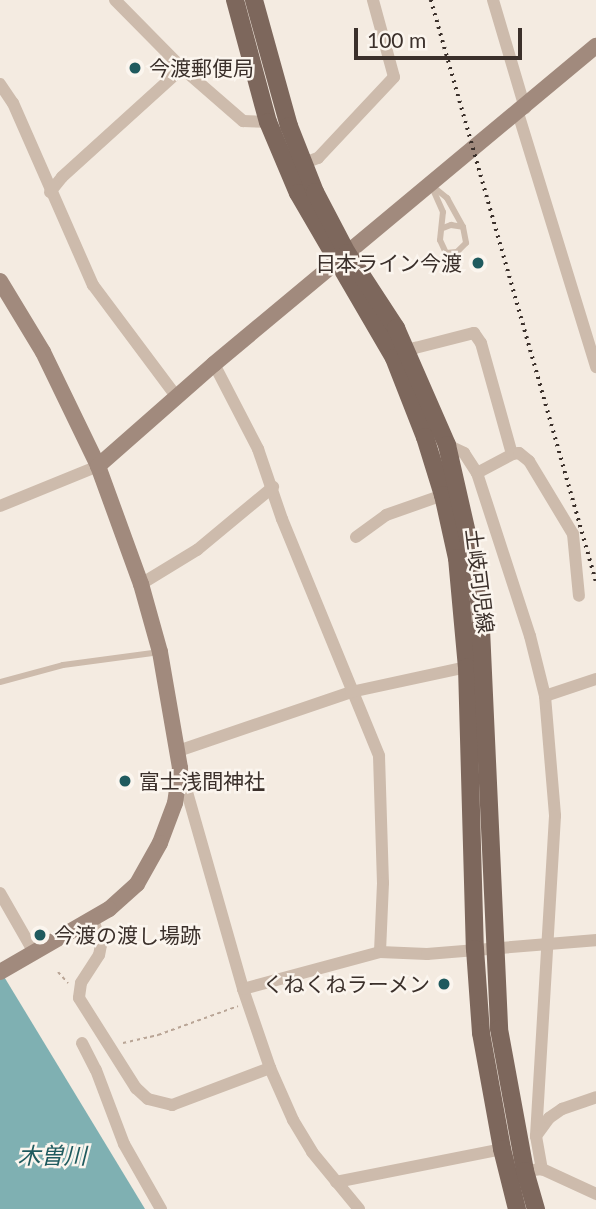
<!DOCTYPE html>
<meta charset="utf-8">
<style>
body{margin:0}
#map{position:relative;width:596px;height:1209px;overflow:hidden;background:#f4ebe1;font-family:Lato,"Noto Sans JP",sans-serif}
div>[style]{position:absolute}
.water>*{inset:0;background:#7fb0b2}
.path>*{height:2px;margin-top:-1px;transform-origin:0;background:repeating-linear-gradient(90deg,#b9a596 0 3.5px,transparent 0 7px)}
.lane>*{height:6px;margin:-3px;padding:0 3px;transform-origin:3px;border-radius:3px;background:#cdbbac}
.street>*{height:12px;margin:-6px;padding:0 6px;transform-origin:6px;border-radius:6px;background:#cdbbac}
.secondary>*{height:16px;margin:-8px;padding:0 8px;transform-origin:8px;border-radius:8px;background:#a18a7d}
.primary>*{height:18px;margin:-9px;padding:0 9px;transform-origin:9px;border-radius:9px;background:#7d675c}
.rail>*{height:3.5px;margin-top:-1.75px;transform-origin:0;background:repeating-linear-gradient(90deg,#3b302b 0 2px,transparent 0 7px)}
.dots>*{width:19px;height:19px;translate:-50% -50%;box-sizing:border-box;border:4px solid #fbf5ee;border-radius:50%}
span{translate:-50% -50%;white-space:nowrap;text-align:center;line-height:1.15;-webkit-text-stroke:5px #fbf5ee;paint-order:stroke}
.poi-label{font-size:21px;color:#3b302b}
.left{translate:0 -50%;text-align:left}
.right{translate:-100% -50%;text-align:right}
.street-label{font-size:21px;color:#3b302b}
.water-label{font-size:23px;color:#1f5a5e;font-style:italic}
.scale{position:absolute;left:354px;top:28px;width:168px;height:32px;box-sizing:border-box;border:4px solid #3b302b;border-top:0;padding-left:9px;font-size:21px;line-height:24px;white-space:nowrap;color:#3b302b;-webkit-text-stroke:5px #fbf5ee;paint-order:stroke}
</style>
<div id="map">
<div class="water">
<i style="clip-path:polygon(0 970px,145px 1209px,0 1209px)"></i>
</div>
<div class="path">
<i style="left:58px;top:972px;width:15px;rotate:48deg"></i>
<i style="left:123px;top:1043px;width:36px;rotate:-13deg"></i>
<i style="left:158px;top:1035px;width:85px;rotate:-19.9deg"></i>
</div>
<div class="lane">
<i style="left:431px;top:185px;width:21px;rotate:39deg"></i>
<i style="left:447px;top:198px;width:33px;rotate:61deg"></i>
<i style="left:463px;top:227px;width:16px;rotate:79deg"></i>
<i style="left:466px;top:243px;width:13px;rotate:135deg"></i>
<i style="left:457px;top:252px;width:11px;rotate:175deg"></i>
<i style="left:446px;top:253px;width:14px;rotate:-115deg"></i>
<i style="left:440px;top:240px;width:28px;rotate:-84deg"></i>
<i style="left:443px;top:212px;width:30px;rotate:-114deg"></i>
<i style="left:443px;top:228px;width:9px;rotate:-21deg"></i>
<i style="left:451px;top:225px;width:12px;rotate:9deg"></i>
<i style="left:0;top:682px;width:65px;rotate:-15.1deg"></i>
<i style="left:63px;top:665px;width:98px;rotate:-7.6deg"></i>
</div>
<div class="street">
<i style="left:115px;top:0;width:95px;rotate:45.4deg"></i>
<i style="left:182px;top:68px;width:81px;rotate:41deg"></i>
<i style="left:243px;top:121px;width:25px;rotate:2deg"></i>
<i style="left:493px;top:0;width:113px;rotate:73.5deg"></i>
<i style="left:0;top:84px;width:23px;rotate:56deg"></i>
<i style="left:13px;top:103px;width:199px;rotate:66.3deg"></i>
<i style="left:93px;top:285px;width:139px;rotate:53.2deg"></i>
<i style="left:518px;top:113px;width:266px;rotate:72.9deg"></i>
<i style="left:304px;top:163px;width:15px;rotate:-20deg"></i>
<i style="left:318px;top:158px;width:111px;rotate:-46.8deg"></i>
<i style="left:394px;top:77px;width:80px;rotate:-105.3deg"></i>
<i style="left:50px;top:192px;width:19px;rotate:-51deg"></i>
<i style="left:62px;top:177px;width:162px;rotate:-42.2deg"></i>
<i style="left:408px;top:353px;width:9px;rotate:-36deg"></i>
<i style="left:415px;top:348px;width:61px;rotate:-14.3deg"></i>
<i style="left:474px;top:333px;width:12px;rotate:55deg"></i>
<i style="left:481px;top:343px;width:115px;rotate:74.4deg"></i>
<i style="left:214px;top:364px;width:96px;rotate:62.6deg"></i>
<i style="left:258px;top:449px;width:74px;rotate:71.1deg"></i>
<i style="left:282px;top:519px;width:256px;rotate:67.7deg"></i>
<i style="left:379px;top:756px;width:127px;rotate:88.2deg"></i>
<i style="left:383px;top:883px;width:69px;rotate:92.5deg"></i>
<i style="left:447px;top:445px;width:19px;rotate:25deg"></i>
<i style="left:464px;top:453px;width:24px;rotate:57deg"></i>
<i style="left:477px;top:473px;width:171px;rotate:72deg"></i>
<i style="left:530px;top:636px;width:62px;rotate:76deg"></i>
<i style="left:545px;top:696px;width:120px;rotate:85.2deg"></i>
<i style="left:555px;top:816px;width:321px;rotate:93.4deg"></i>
<i style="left:536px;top:1136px;width:22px;rotate:-54deg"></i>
<i style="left:549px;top:1118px;width:16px;rotate:-35deg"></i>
<i style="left:562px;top:1109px;width:36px;rotate:-19deg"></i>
<i style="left:477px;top:473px;width:40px;rotate:-28deg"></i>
<i style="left:512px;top:454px;width:7px;rotate:-8deg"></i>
<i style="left:519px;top:453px;width:13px;rotate:39deg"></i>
<i style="left:529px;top:461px;width:85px;rotate:58.9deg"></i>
<i style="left:573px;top:534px;width:62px;rotate:84.5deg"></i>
<i style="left:0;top:506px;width:106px;rotate:-22.2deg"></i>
<i style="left:356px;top:537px;width:37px;rotate:-36deg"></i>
<i style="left:386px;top:515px;width:60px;rotate:-19.3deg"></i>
<i style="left:141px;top:584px;width:66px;rotate:-31.3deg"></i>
<i style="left:197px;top:550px;width:99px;rotate:-39.7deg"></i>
<i style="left:545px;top:696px;width:54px;rotate:-18.4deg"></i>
<i style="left:178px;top:751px;width:183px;rotate:-18.8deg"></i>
<i style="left:351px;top:692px;width:119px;rotate:-12.2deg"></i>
<i style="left:181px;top:771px;width:227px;rotate:74.1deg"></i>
<i style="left:243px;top:989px;width:83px;rotate:71.1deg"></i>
<i style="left:270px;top:1068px;width:57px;rotate:66.1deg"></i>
<i style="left:293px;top:1120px;width:37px;rotate:59deg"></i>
<i style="left:312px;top:1152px;width:74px;rotate:50.5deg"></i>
<i style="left:0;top:893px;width:70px;rotate:60.2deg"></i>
<i style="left:93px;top:919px;width:27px;rotate:73deg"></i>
<i style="left:101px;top:945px;width:10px;rotate:101deg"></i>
<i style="left:99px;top:955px;width:33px;rotate:123deg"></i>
<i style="left:81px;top:983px;width:15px;rotate:98deg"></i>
<i style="left:79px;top:998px;width:107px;rotate:57.7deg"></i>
<i style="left:136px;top:1088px;width:16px;rotate:43deg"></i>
<i style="left:148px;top:1099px;width:25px;rotate:14deg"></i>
<i style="left:172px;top:1105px;width:105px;rotate:-20.7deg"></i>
<i style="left:243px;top:989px;width:142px;rotate:-15.1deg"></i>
<i style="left:380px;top:952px;width:47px;rotate:2.4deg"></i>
<i style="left:427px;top:954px;width:170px;rotate:-4.7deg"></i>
<i style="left:82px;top:1043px;width:30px;rotate:63deg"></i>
<i style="left:96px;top:1070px;width:79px;rotate:69.3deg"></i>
<i style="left:124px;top:1144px;width:75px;rotate:60.4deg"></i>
<i style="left:536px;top:1136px;width:34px;rotate:80deg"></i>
<i style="left:525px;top:1171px;width:17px;rotate:-7deg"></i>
<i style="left:542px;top:1169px;width:60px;rotate:24.8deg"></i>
<i style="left:336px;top:1182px;width:169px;rotate:-11.2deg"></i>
</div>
<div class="secondary">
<i style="left:0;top:281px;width:83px;rotate:58.8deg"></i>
<i style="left:43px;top:352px;width:127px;rotate:64.2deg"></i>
<i style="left:98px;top:466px;width:126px;rotate:70deg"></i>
<i style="left:141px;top:584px;width:71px;rotate:74.4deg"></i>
<i style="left:160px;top:652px;width:118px;rotate:80.2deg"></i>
<i style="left:180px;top:768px;width:35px;rotate:98deg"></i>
<i style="left:175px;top:803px;width:43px;rotate:110.6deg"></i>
<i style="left:160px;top:843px;width:47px;rotate:119.3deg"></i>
<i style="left:137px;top:884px;width:38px;rotate:138deg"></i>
<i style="left:109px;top:909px;width:126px;rotate:150deg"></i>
<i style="left:98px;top:466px;width:154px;rotate:-41.3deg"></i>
<i style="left:214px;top:364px;width:497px;rotate:-39.8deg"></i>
</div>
<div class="primary">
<i style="left:235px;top:0;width:126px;rotate:74.9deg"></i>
<i style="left:268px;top:122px;width:77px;rotate:67.1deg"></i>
<i style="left:298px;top:193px;width:191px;rotate:59.8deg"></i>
<i style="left:394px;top:358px;width:85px;rotate:68.6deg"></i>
<i style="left:425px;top:437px;width:61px;rotate:72.8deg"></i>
<i style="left:443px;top:495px;width:65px;rotate:77.5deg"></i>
<i style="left:457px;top:558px;width:109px;rotate:84.8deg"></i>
<i style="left:467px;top:667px;width:282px;rotate:88.4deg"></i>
<i style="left:475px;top:949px;width:84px;rotate:85.9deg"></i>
<i style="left:481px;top:1033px;width:118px;rotate:79.7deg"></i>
<i style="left:502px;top:1149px;width:62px;rotate:76deg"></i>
<i style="left:254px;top:0;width:131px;rotate:74.5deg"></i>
<i style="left:289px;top:126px;width:71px;rotate:68.5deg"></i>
<i style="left:315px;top:192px;width:69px;rotate:62.3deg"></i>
<i style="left:347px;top:253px;width:90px;rotate:56.8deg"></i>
<i style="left:396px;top:328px;width:128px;rotate:66.4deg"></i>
<i style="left:447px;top:445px;width:99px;rotate:77.2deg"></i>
<i style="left:469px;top:542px;width:66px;rotate:80.4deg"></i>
<i style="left:480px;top:607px;width:422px;rotate:87.4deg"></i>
<i style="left:499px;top:1029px;width:144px;rotate:79.6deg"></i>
<i style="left:525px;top:1171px;width:40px;rotate:74deg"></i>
</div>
<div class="rail">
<i style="left:431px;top:0;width:604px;rotate:74.15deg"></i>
</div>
<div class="dots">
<i style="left:135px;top:68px;background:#1f5a5e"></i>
<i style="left:478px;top:263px;background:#1f5a5e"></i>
<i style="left:125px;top:781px;background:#1f5a5e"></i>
<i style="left:40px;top:935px;background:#1f5a5e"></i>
<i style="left:444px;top:984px;background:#1f5a5e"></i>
</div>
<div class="poi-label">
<span class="left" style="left:149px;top:68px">今渡郵便局</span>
<span class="right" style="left:462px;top:263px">日本ライン今渡</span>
<span class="left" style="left:139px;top:781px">富士浅間神社</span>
<span class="left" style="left:54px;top:935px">今渡の渡し場跡</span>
<span class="right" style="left:430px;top:984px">くねくねラーメン</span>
</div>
<div class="street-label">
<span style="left:480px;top:581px;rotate:83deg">土岐可児線</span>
</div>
<div class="water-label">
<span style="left:52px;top:1155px">木曽川</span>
</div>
<div class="scale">100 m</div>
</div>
